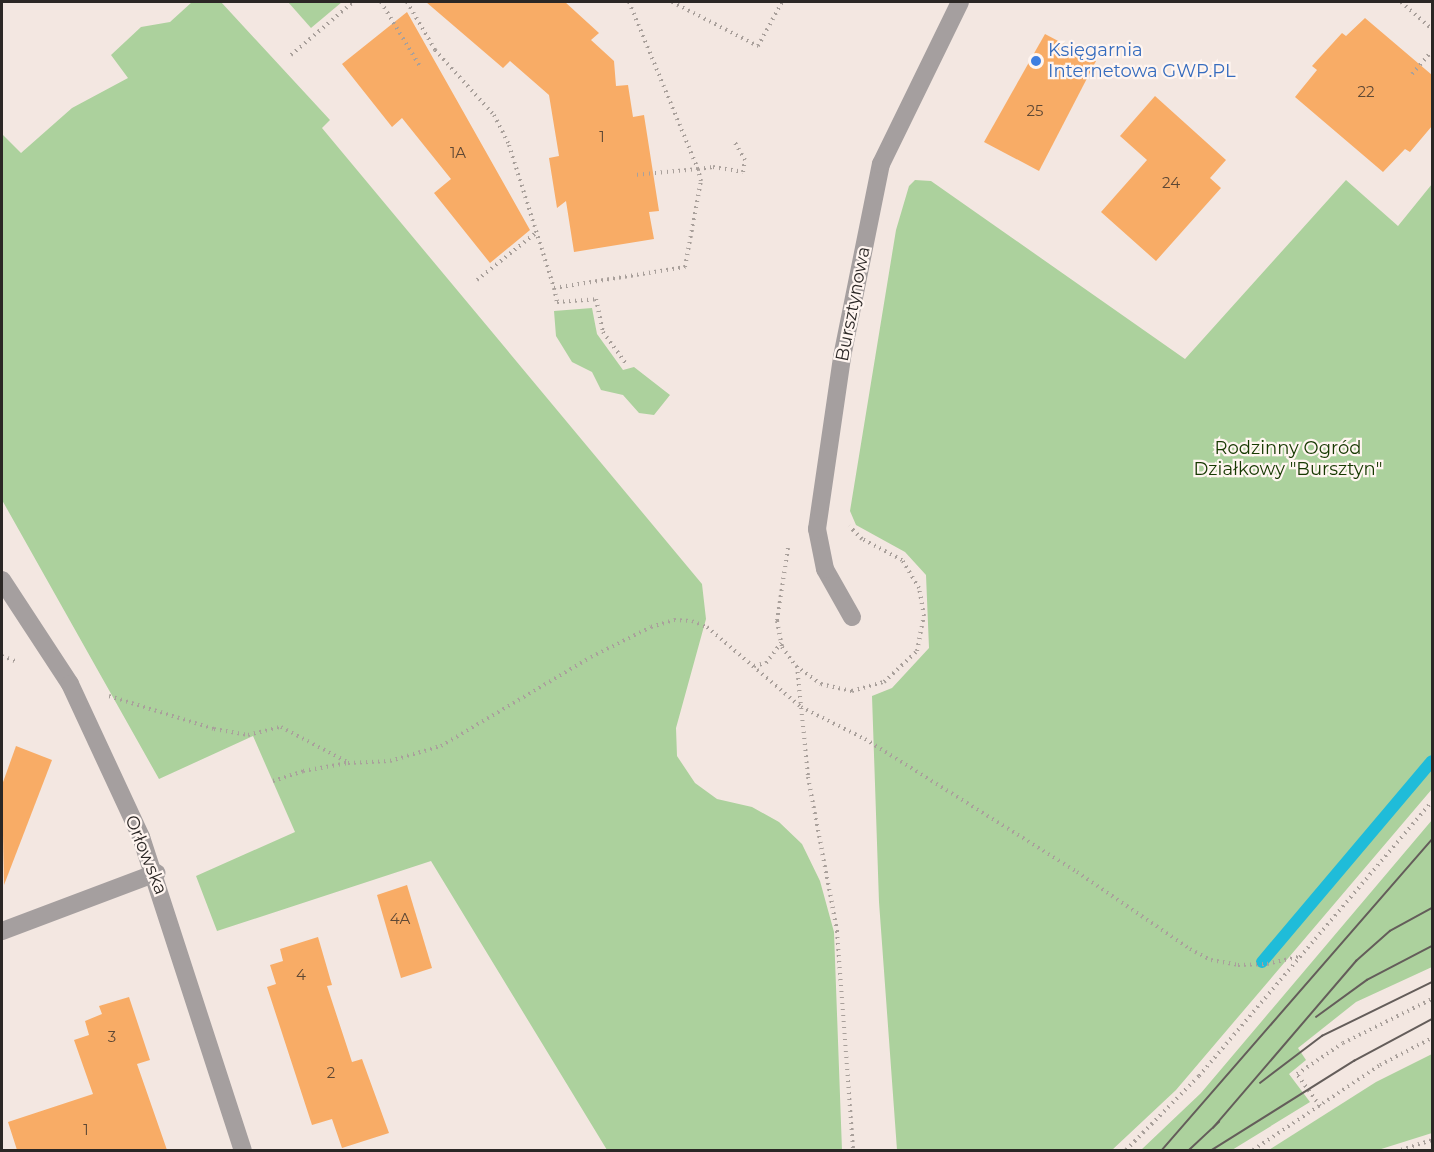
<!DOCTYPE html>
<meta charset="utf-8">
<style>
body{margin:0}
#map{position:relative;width:1434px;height:1152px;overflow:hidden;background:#f3e7e1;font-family:Montserrat,sans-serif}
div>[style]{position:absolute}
.green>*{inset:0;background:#acd19d}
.stream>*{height:12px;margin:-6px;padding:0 6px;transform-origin:6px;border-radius:6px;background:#1fbcd9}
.building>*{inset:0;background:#f8ac66}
.path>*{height:4px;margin-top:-2px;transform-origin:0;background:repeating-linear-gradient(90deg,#a9a09b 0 1.5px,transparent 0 6px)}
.minor>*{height:18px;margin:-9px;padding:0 9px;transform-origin:9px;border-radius:9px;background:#a59f9f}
.tram>*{height:1.5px;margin:-0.75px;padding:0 0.75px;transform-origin:0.75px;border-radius:0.75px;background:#645d5a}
.dots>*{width:16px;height:16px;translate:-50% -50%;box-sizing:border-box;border:3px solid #fff5f0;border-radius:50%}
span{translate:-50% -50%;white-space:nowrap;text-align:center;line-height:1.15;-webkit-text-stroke:4.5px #fff5f0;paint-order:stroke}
.number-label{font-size:15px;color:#5e4835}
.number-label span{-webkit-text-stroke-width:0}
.shop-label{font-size:18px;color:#366cbe}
.left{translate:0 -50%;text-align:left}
.street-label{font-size:18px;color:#2b2725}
.park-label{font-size:18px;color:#163900}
.frame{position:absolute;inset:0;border:3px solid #2b2725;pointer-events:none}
</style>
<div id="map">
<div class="green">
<i style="clip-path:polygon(192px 2px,221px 2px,330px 120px,322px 128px,702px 584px,706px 619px,676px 728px,677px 756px,695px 783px,717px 799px,752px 807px,779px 822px,802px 844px,820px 881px,834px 932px,842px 1150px,607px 1150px,431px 861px,217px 931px,196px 876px,295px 832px,253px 736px,159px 779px,2px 500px,2px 134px,21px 153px,72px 108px,128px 78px,111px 55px,141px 27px,170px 22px)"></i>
<i style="clip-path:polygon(288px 2px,342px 2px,311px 28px)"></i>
<i style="clip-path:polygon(915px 180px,931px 181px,1185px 359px,1346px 180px,1398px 226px,1432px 184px,1432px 789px,1176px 1090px,1112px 1150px,897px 1150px,879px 902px,872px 696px,892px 688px,929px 648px,926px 575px,905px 552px,856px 525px,850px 511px,896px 230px,909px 186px)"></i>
<i style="clip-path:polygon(592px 308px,597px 334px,623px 370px,634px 367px,670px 395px,654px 415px,639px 413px,623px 395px,601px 390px,592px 372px,572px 362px,556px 336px,554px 311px)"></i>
<i style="clip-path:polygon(1432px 820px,1432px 967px,1356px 1002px,1298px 1048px,1306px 1060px,1289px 1074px,1310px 1102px,1232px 1150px,1141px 1150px,1201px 1093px)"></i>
<i style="clip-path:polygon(1432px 1054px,1432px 1133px,1378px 1150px,1269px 1150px,1376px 1082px)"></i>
</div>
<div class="stream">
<i style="left:1262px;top:962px;width:263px;rotate:-49.8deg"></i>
</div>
<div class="building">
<i style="clip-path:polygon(426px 2px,565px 2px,599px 33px,591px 40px,614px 61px,616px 86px,628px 85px,633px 117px,644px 115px,659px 211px,649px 212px,654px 239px,574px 252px,566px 201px,557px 208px,549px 158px,559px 156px,549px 95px,510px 61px,503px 68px)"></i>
<i style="clip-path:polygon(407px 12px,530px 230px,490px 263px,434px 193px,451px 179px,402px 118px,392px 127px,342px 64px)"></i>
<i style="clip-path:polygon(1365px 18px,1432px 75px,1432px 126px,1410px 152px,1405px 149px,1383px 172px,1295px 97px,1317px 70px,1312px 66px,1342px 33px,1346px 36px)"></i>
<i style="clip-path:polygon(1045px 34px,1096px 61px,1039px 171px,984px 142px)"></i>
<i style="clip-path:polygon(1155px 96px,1226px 160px,1210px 178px,1221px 188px,1156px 261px,1101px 212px,1147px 160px,1120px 136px)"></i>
<i style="clip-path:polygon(16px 746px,52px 760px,4px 885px,2px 785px)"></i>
<i style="clip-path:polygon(407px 885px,432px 968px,401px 978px,377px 895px)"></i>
<i style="clip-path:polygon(318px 937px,332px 985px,327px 986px,352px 1062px,362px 1059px,389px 1133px,342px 1148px,332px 1119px,312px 1125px,267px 987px,276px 984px,270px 965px,283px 961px,280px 949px)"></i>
<i style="clip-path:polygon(129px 997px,150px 1060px,137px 1064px,167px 1150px,17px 1150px,8px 1122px,93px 1094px,74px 1040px,89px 1035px,85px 1021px,102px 1014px,99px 1006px)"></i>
</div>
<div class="path">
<i style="left:381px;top:2px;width:77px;rotate:58.8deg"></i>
<i style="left:407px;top:2px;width:56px;rotate:59.7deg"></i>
<i style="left:435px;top:50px;width:88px;rotate:47.8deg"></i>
<i style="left:494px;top:115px;width:34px;rotate:63deg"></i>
<i style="left:509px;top:145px;width:150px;rotate:72.5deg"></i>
<i style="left:554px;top:288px;width:133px;rotate:-9.1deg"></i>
<i style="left:685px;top:267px;width:87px;rotate:-79.5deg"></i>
<i style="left:701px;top:181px;width:12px;rotate:-104deg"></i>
<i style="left:698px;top:169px;width:64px;rotate:174.6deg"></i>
<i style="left:629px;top:2px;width:181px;rotate:67.6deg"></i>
<i style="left:698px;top:169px;width:15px;rotate:-8deg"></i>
<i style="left:713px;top:167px;width:30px;rotate:9deg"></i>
<i style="left:743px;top:172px;width:12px;rotate:-81deg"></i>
<i style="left:745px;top:160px;width:22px;rotate:-120deg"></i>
<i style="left:672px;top:2px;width:97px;rotate:27.1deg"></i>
<i style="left:758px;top:46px;width:50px;rotate:-61.4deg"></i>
<i style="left:1401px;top:2px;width:41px;rotate:41.1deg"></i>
<i style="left:291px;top:55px;width:82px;rotate:-40.5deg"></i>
<i style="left:1412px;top:74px;width:30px;rotate:-49deg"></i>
<i style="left:477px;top:280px;width:77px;rotate:-38.7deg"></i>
<i style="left:554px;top:288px;width:14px;rotate:78deg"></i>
<i style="left:557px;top:302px;width:39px;rotate:-4deg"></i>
<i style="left:596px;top:299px;width:34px;rotate:78deg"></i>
<i style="left:603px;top:332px;width:41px;rotate:54deg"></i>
<i style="left:788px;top:548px;width:74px;rotate:98.6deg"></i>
<i style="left:777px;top:621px;width:26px;rotate:79deg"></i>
<i style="left:782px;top:647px;width:24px;rotate:54deg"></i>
<i style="left:796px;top:666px;width:31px;rotate:36deg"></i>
<i style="left:821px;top:684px;width:32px;rotate:13deg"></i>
<i style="left:852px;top:691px;width:33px;rotate:-16deg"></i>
<i style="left:884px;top:682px;width:45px;rotate:-43.2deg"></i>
<i style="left:917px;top:651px;width:36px;rotate:-79deg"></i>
<i style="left:924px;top:616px;width:28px;rotate:-100deg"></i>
<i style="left:919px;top:588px;width:33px;rotate:-121deg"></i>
<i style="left:902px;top:560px;width:45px;rotate:-152.3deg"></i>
<i style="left:862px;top:539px;width:18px;rotate:-135deg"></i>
<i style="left:2px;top:656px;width:17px;rotate:21deg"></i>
<i style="left:754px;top:666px;width:12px;rotate:-14deg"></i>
<i style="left:766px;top:663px;width:25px;rotate:-53deg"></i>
<i style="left:797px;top:666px;width:112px;rotate:84.3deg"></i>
<i style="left:808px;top:777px;width:157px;rotate:79.3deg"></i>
<i style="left:837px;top:931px;width:220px;rotate:85.8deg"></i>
<i style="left:109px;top:696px;width:110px;rotate:17.4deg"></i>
<i style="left:214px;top:729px;width:35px;rotate:10deg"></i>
<i style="left:248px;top:735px;width:34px;rotate:-14deg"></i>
<i style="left:281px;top:727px;width:75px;rotate:27.9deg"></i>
<i style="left:273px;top:781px;width:32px;rotate:-18deg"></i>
<i style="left:303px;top:771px;width:46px;rotate:-10.1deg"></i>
<i style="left:348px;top:763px;width:42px;rotate:-2.7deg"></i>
<i style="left:390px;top:761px;width:53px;rotate:-16.4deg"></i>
<i style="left:441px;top:746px;width:174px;rotate:-30.7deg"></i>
<i style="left:591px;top:657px;width:67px;rotate:-26.6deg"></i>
<i style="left:651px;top:627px;width:24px;rotate:-17deg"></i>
<i style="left:674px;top:620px;width:18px;rotate:3deg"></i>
<i style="left:692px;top:621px;width:16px;rotate:22deg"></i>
<i style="left:707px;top:627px;width:123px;rotate:40.4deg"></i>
<i style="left:801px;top:707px;width:72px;rotate:26.6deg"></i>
<i style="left:865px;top:739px;width:250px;rotate:32.1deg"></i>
<i style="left:1077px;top:872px;width:137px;rotate:34.3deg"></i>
<i style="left:1190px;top:949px;width:24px;rotate:28deg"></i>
<i style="left:1211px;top:960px;width:27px;rotate:10deg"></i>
<i style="left:1238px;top:965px;width:29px;rotate:-2deg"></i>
<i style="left:1267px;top:964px;width:35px;rotate:-13deg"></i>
<i style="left:1320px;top:1106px;width:39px;rotate:-126deg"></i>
<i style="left:1297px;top:1074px;width:55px;rotate:-34deg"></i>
<i style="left:1343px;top:1043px;width:99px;rotate:-26.3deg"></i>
<i style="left:1126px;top:1150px;width:104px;rotate:-45.4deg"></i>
<i style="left:1199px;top:1076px;width:360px;rotate:-49.7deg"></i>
<i style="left:1253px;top:1150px;width:153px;rotate:-33.8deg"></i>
<i style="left:1380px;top:1065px;width:59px;rotate:-27.4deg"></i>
<i style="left:1401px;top:1150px;width:33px;rotate:-18deg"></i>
</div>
<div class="minor">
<i style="left:2px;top:580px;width:124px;rotate:56.8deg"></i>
<i style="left:70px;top:684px;width:169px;rotate:65.1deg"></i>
<i style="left:141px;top:837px;width:329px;rotate:72deg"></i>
<i style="left:852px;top:617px;width:55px;rotate:-119.4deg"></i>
<i style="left:825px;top:569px;width:41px;rotate:-101.3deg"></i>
<i style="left:817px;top:529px;width:174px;rotate:-81.7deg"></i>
<i style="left:842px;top:357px;width:197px;rotate:-78.6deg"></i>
<i style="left:881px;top:164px;width:180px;rotate:-64deg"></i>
<i style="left:2px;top:931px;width:165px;rotate:-20.6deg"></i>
</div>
<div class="tram">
<i style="left:1316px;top:1017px;width:63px;rotate:-36deg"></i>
<i style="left:1367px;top:980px;width:73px;rotate:-27.6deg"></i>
<i style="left:1260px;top:1083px;width:78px;rotate:-37.2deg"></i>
<i style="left:1322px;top:1036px;width:123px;rotate:-26.1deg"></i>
<i style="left:1213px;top:1128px;width:220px;rotate:-49.4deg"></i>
<i style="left:1356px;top:961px;width:45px;rotate:-41.4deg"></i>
<i style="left:1390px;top:931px;width:48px;rotate:-28.7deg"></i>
<i style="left:1162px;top:1150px;width:412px;rotate:-49deg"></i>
<i style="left:1189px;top:1150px;width:41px;rotate:-43deg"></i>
<i style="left:1212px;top:1150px;width:168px;rotate:-32.1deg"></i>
<i style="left:1354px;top:1061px;width:89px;rotate:-28.3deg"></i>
</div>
<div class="dots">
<i style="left:1036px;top:61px;background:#3f7fe0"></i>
</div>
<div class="number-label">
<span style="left:1366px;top:92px">22</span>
<span style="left:1035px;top:111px">25</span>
<span style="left:602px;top:137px">1</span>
<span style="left:458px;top:153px">1A</span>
<span style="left:1171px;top:183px">24</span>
<span style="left:400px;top:919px">4A</span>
<span style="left:301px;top:975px">4</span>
<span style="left:112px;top:1037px">3</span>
<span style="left:331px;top:1073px">2</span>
<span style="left:86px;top:1130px">1</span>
</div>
<div class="shop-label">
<span class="left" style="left:1048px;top:61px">Księgarnia<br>Internetowa GWP.PL</span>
</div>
<div class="street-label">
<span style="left:853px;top:304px;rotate:-79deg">Bursztynowa</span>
<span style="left:146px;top:855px;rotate:68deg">Orłowska</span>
</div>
<div class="park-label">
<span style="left:1288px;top:459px">Rodzinny Ogród<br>Działkowy "Bursztyn"</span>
</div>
<div class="frame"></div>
</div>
